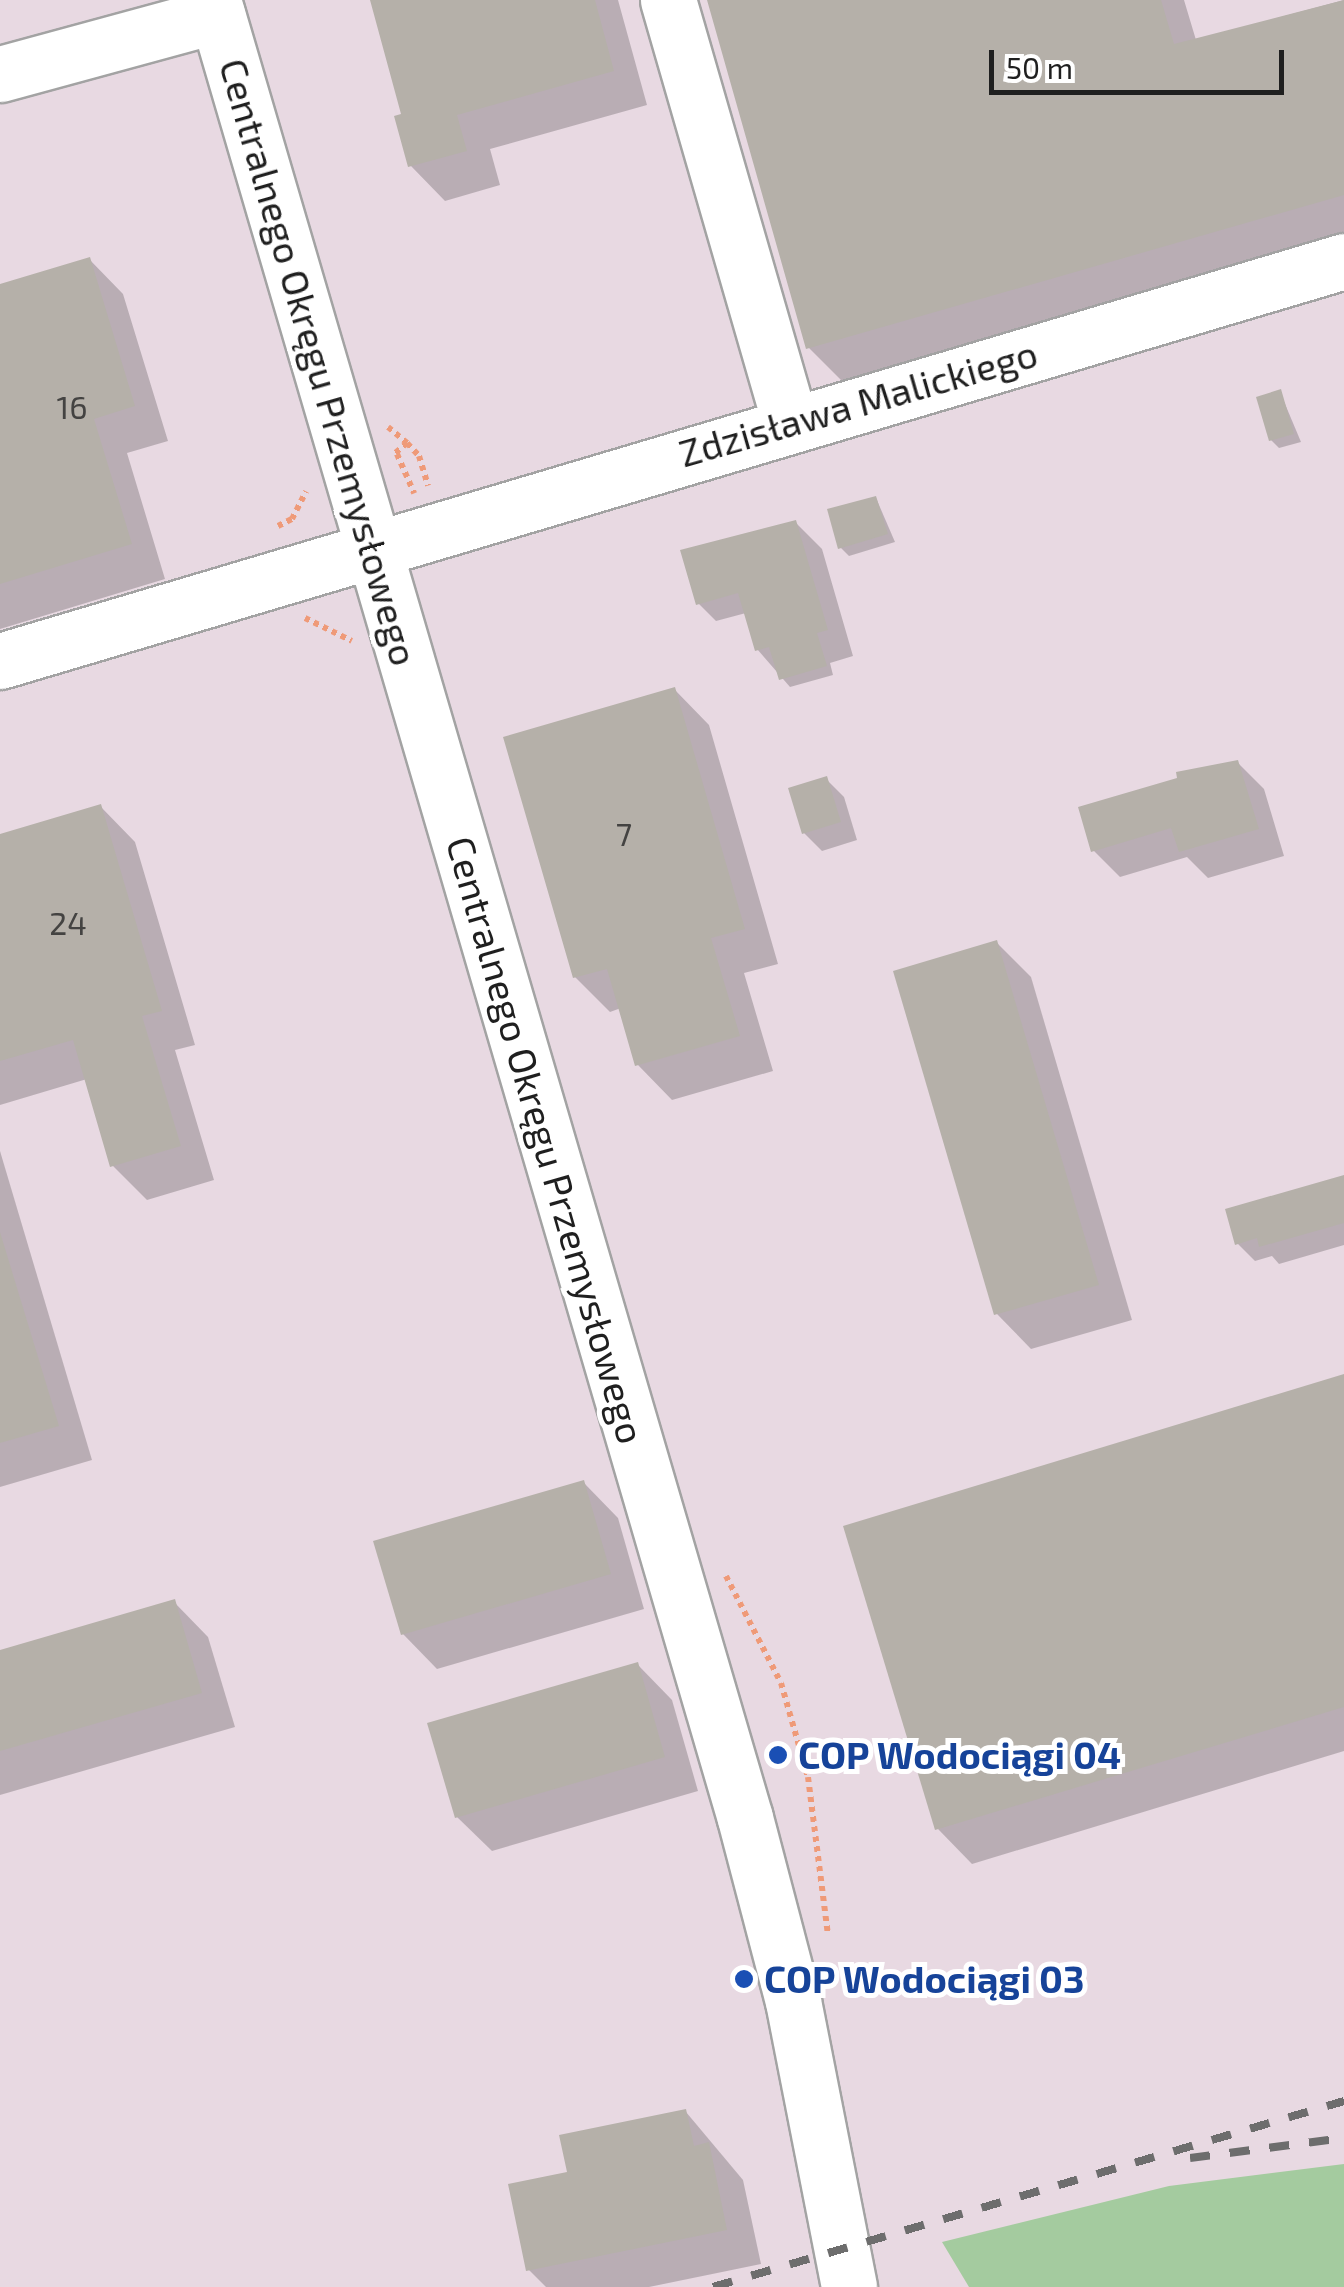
<!DOCTYPE html>
<meta charset="utf-8">
<style>
body{margin:0}
#map{position:relative;width:1344px;height:2287px;overflow:hidden;background:#efeee7;font-family:"Exo 2",sans-serif}
div>[style]{position:absolute}
.industrial>*{inset:0;background:#e8d9e2}
.forest>*{inset:0;background:#a4cb9f}
.shadow>*{inset:0;background:#0003}
.building>*{inset:0;background:#b5b0a9}
.path>*{height:6px;margin-top:-3px;transform-origin:0;background:repeating-linear-gradient(90deg,#ef9a78 0 5px,transparent 0 10px)}
.roads{filter:drop-shadow(2px 0 #a3a3a3) drop-shadow(-2px 0 #a3a3a3) drop-shadow(0 2px #a3a3a3) drop-shadow(0 -2px #a3a3a3)}
.minor>*{height:55px;margin:-27.5px;padding:0 27.5px;transform-origin:27.5px;border-radius:27.5px;background:#fff}
.rail>*{height:8px;margin-top:-4px;transform-origin:0;background:repeating-linear-gradient(90deg,#6d6d6d 0 20px,transparent 0 40px)}
.dots>*{width:28px;height:28px;translate:-50% -50%;box-sizing:border-box;border:5px solid #fff;border-radius:50%}
span{translate:-50% -50%;white-space:nowrap;text-align:center;line-height:1.15;-webkit-text-stroke:10px #fff;paint-order:stroke}
.number-label{font-size:32px;color:#444342}
.number-label span{-webkit-text-stroke-width:0}
.street-label{font-size:38px;color:#1f1f1f}
.transit-label{font-size:38px;color:#164399;font-weight:700}
.left{translate:0 -50%;text-align:left}
.scale{position:absolute;left:989px;top:50px;width:295px;height:45px;box-sizing:border-box;border:5px solid #1f1f1f;border-top:0;padding-left:12px;font-size:30px;line-height:35px;white-space:nowrap;color:#1f1f1f;-webkit-text-stroke:8px #fff;paint-order:stroke}
</style>
<div id="map">
<div class="industrial">
<i style="clip-path:polygon(0 0,1344px 0,1344px 2287px,0 2287px)"></i>
</div>
<div class="forest">
<i style="clip-path:polygon(1344px 2164px,1344px 2287px,969px 2287px,942px 2242px,1169px 2186px)"></i>
</div>
<div class="shadow">
<i style="clip-path:polygon(373px 0,618px 0,647px 105px,490px 149px,500px 185px,445px 201px,411px 166px,404px 116px)"></i>
<i style="clip-path:polygon(709px 0,1184px 0,1196px 40px,1344px 0,1344px 238px,843px 382px,808px 347px)"></i>
<i style="clip-path:polygon(89px 259px,123px 294px,168px 441px,127px 453px,165px 579px,0 629px,0 286px)"></i>
<i style="clip-path:polygon(1280px 392px,1301px 442px,1279px 448px,1271px 440px)"></i>
<i style="clip-path:polygon(876px 498px,895px 542px,849px 556px,841px 548px)"></i>
<i style="clip-path:polygon(796px 523px,822px 549px,853px 656px,830px 663px,833px 675px,790px 687px,757px 649px,746px 613px,716px 621px,698px 603px)"></i>
<i style="clip-path:polygon(675px 690px,709px 725px,778px 964px,744px 973px,773px 1071px,672px 1100px,638px 1065px,621px 1008px,610px 1012px,575px 977px)"></i>
<i style="clip-path:polygon(1237px 762px,1264px 789px,1284px 856px,1208px 878px,1187px 857px,1120px 877px,1093px 850px)"></i>
<i style="clip-path:polygon(826px 779px,844px 797px,857px 840px,822px 851px,804px 833px)"></i>
<i style="clip-path:polygon(101px 807px,135px 842px,195px 1045px,175px 1050px,214px 1180px,147px 1200px,113px 1166px,87px 1079px,0 1105px,0 837px)"></i>
<i style="clip-path:polygon(997px 943px,1031px 977px,1132px 1320px,1031px 1349px,997px 1314px)"></i>
<i style="clip-path:polygon(0 1151px,92px 1460px,0 1487px)"></i>
<i style="clip-path:polygon(1344px 1178px,1344px 1245px,1279px 1264px,1272px 1256px,1255px 1261px,1237px 1243px)"></i>
<i style="clip-path:polygon(1344px 1377px,1344px 1751px,972px 1864px,938px 1829px)"></i>
<i style="clip-path:polygon(584px 1483px,618px 1518px,644px 1609px,437px 1669px,403px 1634px)"></i>
<i style="clip-path:polygon(174px 1602px,208px 1637px,235px 1727px,0 1795px,0 1652px)"></i>
<i style="clip-path:polygon(638px 1665px,672px 1700px,698px 1791px,492px 1851px,457px 1817px)"></i>
<i style="clip-path:polygon(686px 2112px,743px 2180px,761px 2264px,649px 2287px,546px 2287px,529px 2270px)"></i>
</div>
<div class="building">
<i style="clip-path:polygon(370px 0,595px 0,614px 71px,457px 115px,467px 151px,408px 167px,394px 116px,401px 114px)"></i>
<i style="clip-path:polygon(707px 0,1161px 0,1174px 44px,1344px 0,1344px 195px,806px 349px)"></i>
<i style="clip-path:polygon(90px 257px,135px 406px,94px 419px,132px 544px,0 584px,0 284px)"></i>
<i style="clip-path:polygon(1281px 389px,1294px 434px,1269px 441px,1256px 397px)"></i>
<i style="clip-path:polygon(876px 496px,888px 534px,838px 549px,827px 509px)"></i>
<i style="clip-path:polygon(796px 520px,828px 630px,817px 633px,827px 666px,779px 680px,769px 647px,755px 651px,738px 593px,696px 605px,680px 550px)"></i>
<i style="clip-path:polygon(675px 687px,745px 929px,711px 938px,740px 1036px,635px 1066px,607px 969px,573px 978px,503px 737px)"></i>
<i style="clip-path:polygon(1238px 760px,1259px 829px,1179px 852px,1171px 828px,1091px 852px,1078px 807px,1177px 778px,1176px 772px)"></i>
<i style="clip-path:polygon(827px 776px,841px 822px,802px 834px,788px 788px)"></i>
<i style="clip-path:polygon(101px 804px,162px 1011px,142px 1016px,181px 1146px,110px 1167px,73px 1040px,0 1061px,0 834px)"></i>
<i style="clip-path:polygon(997px 940px,1099px 1285px,994px 1315px,893px 971px)"></i>
<i style="clip-path:polygon(1344px 1175px,1344px 1223px,1259px 1247px,1257px 1238px,1235px 1245px,1225px 1209px)"></i>
<i style="clip-path:polygon(0 1232px,59px 1426px,0 1443px)"></i>
<i style="clip-path:polygon(1344px 1374px,1344px 1707px,935px 1830px,843px 1526px)"></i>
<i style="clip-path:polygon(584px 1480px,611px 1574px,401px 1635px,373px 1541px)"></i>
<i style="clip-path:polygon(175px 1599px,202px 1693px,0 1751px,0 1650px)"></i>
<i style="clip-path:polygon(638px 1662px,665px 1757px,455px 1818px,427px 1723px)"></i>
<i style="clip-path:polygon(686px 2109px,694px 2146px,709px 2142px,727px 2230px,526px 2271px,508px 2184px,567px 2172px,559px 2135px)"></i>
</div>
<div class="path">
<i style="left:388px;top:427px;width:25px;rotate:40deg"></i>
<i style="left:407px;top:443px;width:17px;rotate:140deg"></i>
<i style="left:407px;top:443px;width:18px;rotate:47deg"></i>
<i style="left:419px;top:456px;width:31px;rotate:73deg"></i>
<i style="left:397px;top:454px;width:43px;rotate:66.4deg"></i>
<i style="left:278px;top:526px;width:16px;rotate:-27deg"></i>
<i style="left:292px;top:519px;width:31px;rotate:-63deg"></i>
<i style="left:305px;top:618px;width:52px;rotate:26.1deg"></i>
<i style="left:726px;top:1576px;width:120px;rotate:62.8deg"></i>
<i style="left:781px;top:1683px;width:98px;rotate:74deg"></i>
<i style="left:808px;top:1777px;width:159px;rotate:82.8deg"></i>
</div>
<div class="roads">
<div class="minor">
<i style="left:213px;top:0;width:1894px;rotate:73.69deg"></i>
<i style="left:745px;top:1818px;width:189px;rotate:75.3deg"></i>
<i style="left:793px;top:2001px;width:291px;rotate:78.9deg"></i>
<i style="left:668px;top:0;width:440px;rotate:73.9deg"></i>
<i style="left:0;top:74px;width:225px;rotate:-15.2deg"></i>
<i style="left:0;top:661px;width:1402px;rotate:-16.57deg"></i>
</div>
</div>
<div class="rail">
<i style="left:1190px;top:2158px;width:155px;rotate:-7.4deg"></i>
<i style="left:713px;top:2287px;width:658px;rotate:-16.42deg"></i>
</div>
<div class="dots">
<i style="left:778px;top:1755px;background:#1a4fb4"></i>
<i style="left:744px;top:1979px;background:#1a4fb4"></i>
</div>
<div class="number-label">
<span style="left:72px;top:406px">16</span>
<span style="left:624px;top:833px">7</span>
<span style="left:68px;top:922px">24</span>
</div>
<div class="street-label">
<span style="left:319px;top:362px;rotate:74deg">Centralnego Okręgu Przemysłowego</span>
<span style="left:858px;top:403px;rotate:-16deg">Zdzisława Malickiego</span>
<span style="left:546px;top:1140px;rotate:74deg">Centralnego Okręgu Przemysłowego</span>
</div>
<div class="transit-label">
<span class="left" style="left:798px;top:1755px">COP Wodociągi 04</span>
<span class="left" style="left:764px;top:1979px">COP Wodociągi 03</span>
</div>
<div class="scale">50 m</div>
</div>
